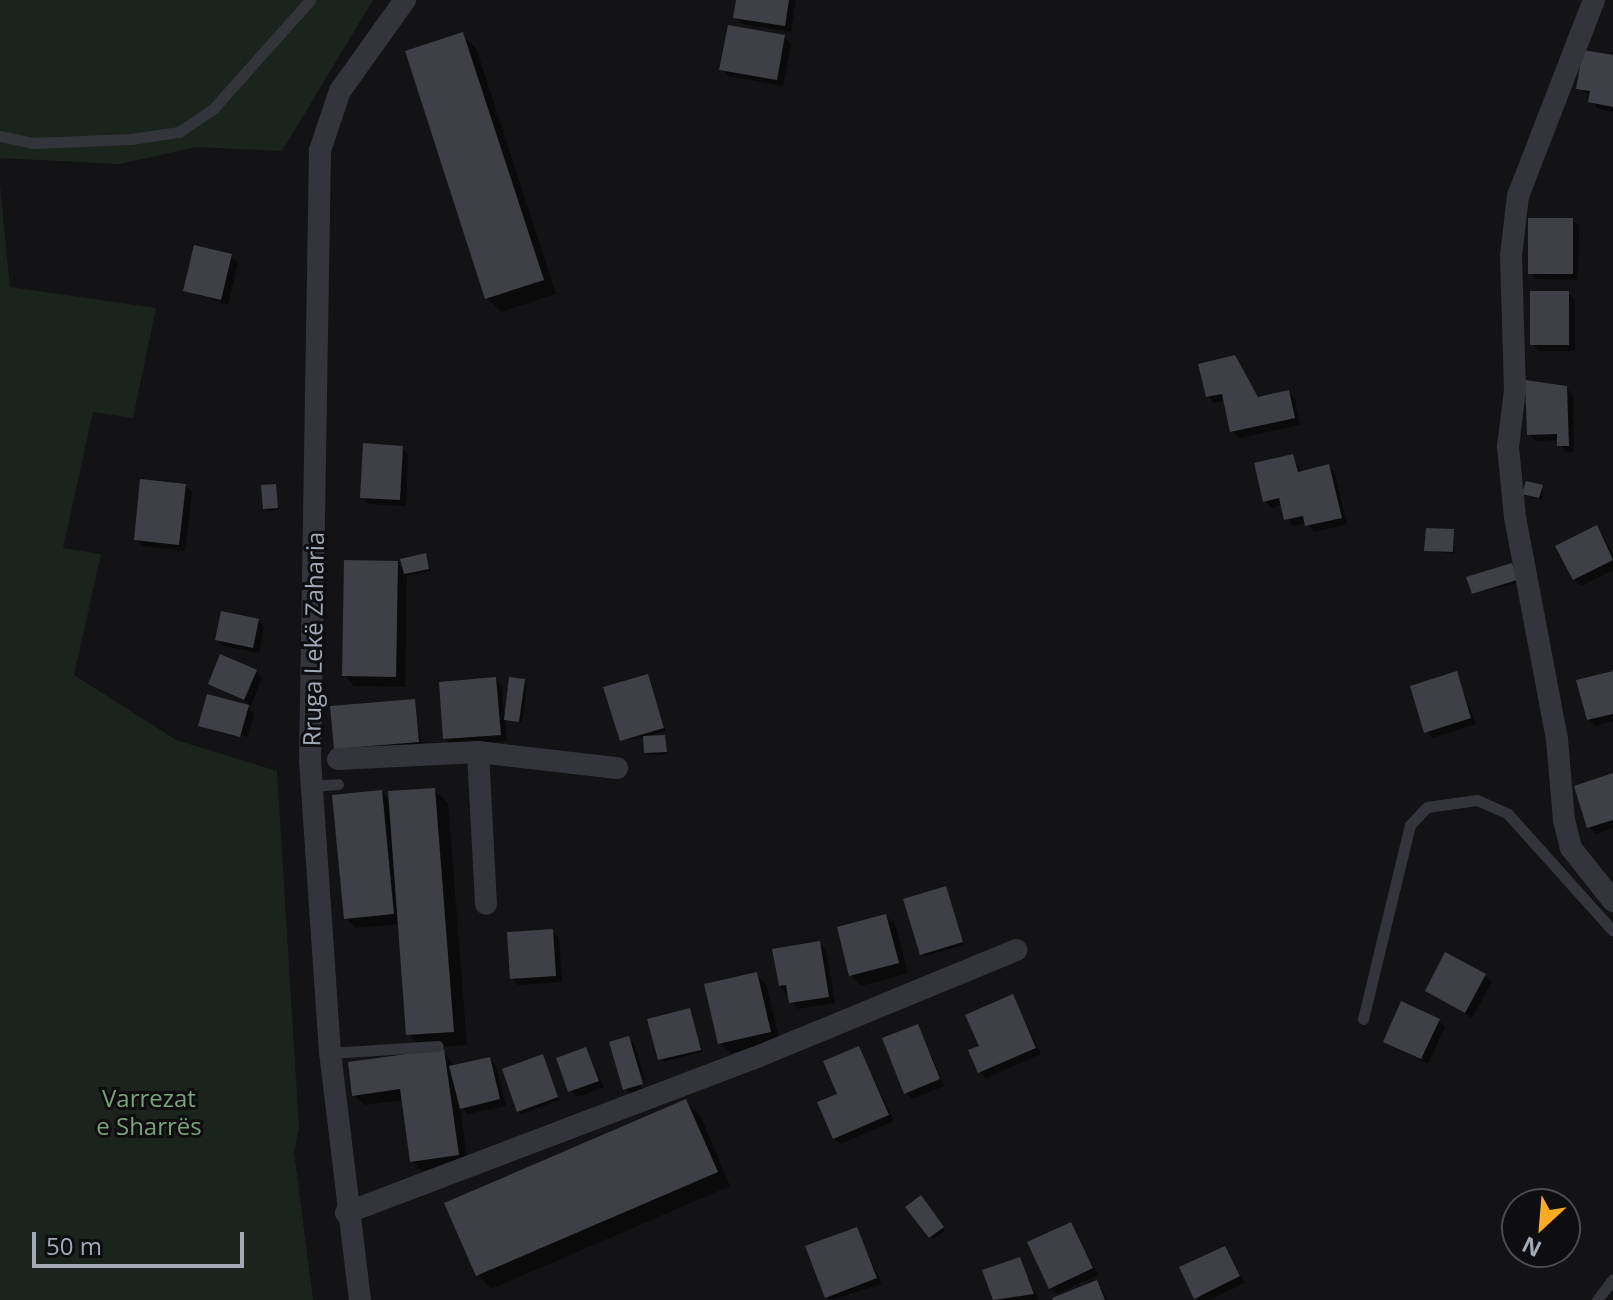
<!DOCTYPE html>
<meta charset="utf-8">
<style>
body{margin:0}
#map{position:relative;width:1613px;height:1300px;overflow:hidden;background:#131315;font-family:"Open Sans",sans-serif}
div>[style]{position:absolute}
.green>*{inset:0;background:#1b241c}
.shadow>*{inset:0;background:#0007}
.building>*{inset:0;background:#3f4045}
.service>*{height:11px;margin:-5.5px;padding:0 5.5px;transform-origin:5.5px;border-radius:5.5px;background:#34353b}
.minor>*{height:22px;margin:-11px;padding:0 11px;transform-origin:11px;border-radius:11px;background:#34353b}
span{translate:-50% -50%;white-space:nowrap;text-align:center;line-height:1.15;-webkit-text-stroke:6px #0e0e10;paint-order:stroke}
.street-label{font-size:24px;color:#a3aab7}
.park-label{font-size:24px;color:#78a479}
.north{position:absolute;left:1501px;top:1188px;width:80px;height:80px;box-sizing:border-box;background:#0e0e10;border:2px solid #4a4c53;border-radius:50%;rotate:206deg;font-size:22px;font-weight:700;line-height:32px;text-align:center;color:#a3aab7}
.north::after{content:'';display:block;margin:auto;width:28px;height:36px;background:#ffab22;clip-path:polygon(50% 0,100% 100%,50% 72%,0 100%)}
.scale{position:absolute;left:32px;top:1232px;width:212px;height:36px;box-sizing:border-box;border:4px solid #a3aab7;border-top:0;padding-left:10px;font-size:24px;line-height:28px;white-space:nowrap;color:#a3aab7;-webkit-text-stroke:6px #0e0e10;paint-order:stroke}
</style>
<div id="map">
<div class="green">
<i style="clip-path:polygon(0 0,373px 0,282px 151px,196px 147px,120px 164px,0 158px)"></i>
<i style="clip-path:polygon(0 185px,10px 287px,156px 308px,133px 418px,93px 412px,63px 548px,101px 554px,74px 675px,176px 740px,277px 771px,299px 1128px,294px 1152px,313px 1300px,0 1300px)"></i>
</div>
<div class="shadow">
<i style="clip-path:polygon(738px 0,796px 0,791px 32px,742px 24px,735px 17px)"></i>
<i style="clip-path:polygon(462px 35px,476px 48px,556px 294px,501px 312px,487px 298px)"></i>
<i style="clip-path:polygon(784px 37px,791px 44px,783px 86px,728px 76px,722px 69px)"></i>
<i style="clip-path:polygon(1613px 57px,1613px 112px,1597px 108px,1591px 96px,1578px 88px)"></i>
<i style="clip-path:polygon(1572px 220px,1579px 226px,1578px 280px,1537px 279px,1530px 273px)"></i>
<i style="clip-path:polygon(231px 256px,238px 262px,228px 305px,185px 290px)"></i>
<i style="clip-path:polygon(1568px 293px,1575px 300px,1575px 351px,1539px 351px,1532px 344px)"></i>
<i style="clip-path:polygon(1234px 358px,1260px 399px,1288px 392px,1295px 399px,1300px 425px,1239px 438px,1232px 431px,1225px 400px,1214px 403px,1207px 396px)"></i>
<i style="clip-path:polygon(1566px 388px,1573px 395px,1574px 452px,1565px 452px,1559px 440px,1536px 441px,1529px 434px)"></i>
<i style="clip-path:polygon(402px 448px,408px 454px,406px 506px,369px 504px,362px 497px)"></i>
<i style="clip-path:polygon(1293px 456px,1302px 473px,1329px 467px,1335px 473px,1347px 524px,1314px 532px,1307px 523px,1292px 526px,1282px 505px,1272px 508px,1265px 501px)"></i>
<i style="clip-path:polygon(185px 486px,192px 492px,185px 551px,143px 546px,136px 540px)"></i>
<i style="clip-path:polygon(275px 486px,279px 510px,267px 511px,265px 508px)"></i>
<i style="clip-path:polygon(1542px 487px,1542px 500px,1525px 494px)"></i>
<i style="clip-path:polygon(1597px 528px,1613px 554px,1613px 570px,1581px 586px,1574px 579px)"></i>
<i style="clip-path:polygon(1453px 531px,1455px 554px,1426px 550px)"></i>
<i style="clip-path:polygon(425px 555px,431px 571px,407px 576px,405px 687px,354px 686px,344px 675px,397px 562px,405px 571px)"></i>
<i style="clip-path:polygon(1511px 565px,1519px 583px,1473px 593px)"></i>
<i style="clip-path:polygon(258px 620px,264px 627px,259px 653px,224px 646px,217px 640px)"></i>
<i style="clip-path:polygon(256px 671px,262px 678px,251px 705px,210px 683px)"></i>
<i style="clip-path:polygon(1613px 673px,1613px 721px,1595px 726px,1589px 719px)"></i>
<i style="clip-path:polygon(1456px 674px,1476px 724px,1433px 738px,1426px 731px)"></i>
<i style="clip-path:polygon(647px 676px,666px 731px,648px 736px,665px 737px,668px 754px,648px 755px,645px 737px,621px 740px)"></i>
<i style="clip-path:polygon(495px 679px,502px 686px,504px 717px,527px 683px,522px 723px,505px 718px,507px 741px,452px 745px,445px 738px)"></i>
<i style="clip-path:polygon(414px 701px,421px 744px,338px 751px)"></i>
<i style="clip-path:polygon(248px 707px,254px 714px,248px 737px,206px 726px,247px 742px,200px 725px)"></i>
<i style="clip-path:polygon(1613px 775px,1613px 828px,1596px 834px,1589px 827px)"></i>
<i style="clip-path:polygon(434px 790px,448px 803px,467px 1045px,422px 1048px,408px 1034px,400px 924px,356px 928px,346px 918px,382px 792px,390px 801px)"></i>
<i style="clip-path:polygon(946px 889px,964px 945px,924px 956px,922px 954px)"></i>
<i style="clip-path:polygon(886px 916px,896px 926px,908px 973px,861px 986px,851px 975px)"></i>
<i style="clip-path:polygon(552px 931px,559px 938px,562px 982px,518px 985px,512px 978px)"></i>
<i style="clip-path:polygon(819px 943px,826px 950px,835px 1003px,798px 1009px,780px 986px)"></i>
<i style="clip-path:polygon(756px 974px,766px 984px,780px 1042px,731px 1053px,720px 1043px)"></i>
<i style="clip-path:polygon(1485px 976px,1492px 982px,1472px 1018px,1427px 990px)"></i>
<i style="clip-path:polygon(1013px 997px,1041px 1054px,986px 1078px,979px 1071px,981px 1047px)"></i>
<i style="clip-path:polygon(689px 1010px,702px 1052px,663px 1062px,660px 1059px)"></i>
<i style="clip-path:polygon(1439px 1021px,1445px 1027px,1428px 1064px,1385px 1041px)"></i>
<i style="clip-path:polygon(918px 1026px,945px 1086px,912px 1099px,906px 1093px)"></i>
<i style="clip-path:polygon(628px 1038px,635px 1045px,648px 1091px,629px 1044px,643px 1092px,631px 1096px,625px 1089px)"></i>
<i style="clip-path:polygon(859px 1048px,894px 1121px,841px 1144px,834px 1138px,840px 1095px)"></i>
<i style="clip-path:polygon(586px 1049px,604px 1087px,577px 1097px,570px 1090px)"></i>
<i style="clip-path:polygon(443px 1051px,455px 1067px,489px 1059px,496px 1066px,506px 1106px,468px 1114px,460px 1106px,468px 1165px,422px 1171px,412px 1161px,403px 1100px,365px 1105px,354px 1095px)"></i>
<i style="clip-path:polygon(545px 1059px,559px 1100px,521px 1114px,518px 1111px)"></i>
<i style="clip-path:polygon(686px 1102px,700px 1115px,730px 1186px,491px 1289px,478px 1275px)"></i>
<i style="clip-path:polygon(923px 1201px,945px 1231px,933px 1239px,930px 1237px)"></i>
<i style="clip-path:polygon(1071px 1224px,1098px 1275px,1057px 1294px,1050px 1288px)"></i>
<i style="clip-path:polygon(856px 1229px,882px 1284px,831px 1300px,827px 1297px)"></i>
<i style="clip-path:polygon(1225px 1248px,1245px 1283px,1210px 1300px,1198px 1300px)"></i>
<i style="clip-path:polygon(1019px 1259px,1039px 1300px,995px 1300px,985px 1272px)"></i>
<i style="clip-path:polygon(1097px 1282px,1108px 1300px,1055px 1300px)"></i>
</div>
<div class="building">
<i style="clip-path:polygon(736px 0,789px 0,785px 26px,733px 18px)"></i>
<i style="clip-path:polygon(728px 25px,785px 35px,777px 80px,719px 70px)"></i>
<i style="clip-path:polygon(463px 32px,544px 280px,485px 299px,405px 51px)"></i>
<i style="clip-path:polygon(1583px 50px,1613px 55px,1613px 107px,1588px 102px,1590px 91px,1576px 89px)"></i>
<i style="clip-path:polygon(1528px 218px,1573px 218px,1573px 274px,1528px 274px)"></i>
<i style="clip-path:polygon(194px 245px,232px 254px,221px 300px,183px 291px)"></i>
<i style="clip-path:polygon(1530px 291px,1569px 291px,1569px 345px,1530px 345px)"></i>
<i style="clip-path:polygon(1235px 355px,1258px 397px,1289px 390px,1295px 418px,1230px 432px,1222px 394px,1206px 397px,1198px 364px)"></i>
<i style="clip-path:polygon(1525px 380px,1567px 386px,1569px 446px,1557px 446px,1557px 434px,1527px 435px)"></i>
<i style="clip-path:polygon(363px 443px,403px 446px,400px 500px,360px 498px)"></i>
<i style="clip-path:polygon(1293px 454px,1298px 472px,1329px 464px,1342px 518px,1305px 526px,1303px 516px,1284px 520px,1279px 498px,1263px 502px,1254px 463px)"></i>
<i style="clip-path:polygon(140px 479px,186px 484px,179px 545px,134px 540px)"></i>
<i style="clip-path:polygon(1526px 481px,1543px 485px,1539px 498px,1522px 494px)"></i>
<i style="clip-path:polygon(276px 484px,278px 508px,263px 509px,261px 485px)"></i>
<i style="clip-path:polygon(1597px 525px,1613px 560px,1573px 580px,1555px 546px)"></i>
<i style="clip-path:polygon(1426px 528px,1454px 529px,1453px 552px,1424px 551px)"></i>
<i style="clip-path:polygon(426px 553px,429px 569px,404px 574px,400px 559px)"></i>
<i style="clip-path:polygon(344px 560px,398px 561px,396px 677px,342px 676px)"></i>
<i style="clip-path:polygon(1512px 563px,1517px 580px,1472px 594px,1466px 577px)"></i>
<i style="clip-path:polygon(221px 611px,259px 619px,253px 648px,215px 640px)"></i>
<i style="clip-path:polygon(220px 654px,257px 670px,244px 700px,208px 684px)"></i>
<i style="clip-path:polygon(1457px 671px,1471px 718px,1424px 733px,1410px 686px)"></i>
<i style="clip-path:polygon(1613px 671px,1613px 714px,1587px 720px,1576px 680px)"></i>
<i style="clip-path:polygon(648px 674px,664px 728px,620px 741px,603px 687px)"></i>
<i style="clip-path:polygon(496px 677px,501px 735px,443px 739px,439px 682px)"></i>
<i style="clip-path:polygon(509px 677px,525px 679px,519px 722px,504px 720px)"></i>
<i style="clip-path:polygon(207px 694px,249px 705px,240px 737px,198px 726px)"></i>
<i style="clip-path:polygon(415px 699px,419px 742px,334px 749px,330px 706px)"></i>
<i style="clip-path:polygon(665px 735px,667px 752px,644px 753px,643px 736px)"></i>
<i style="clip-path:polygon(1613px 773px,1613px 820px,1587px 828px,1574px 786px)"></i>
<i style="clip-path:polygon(435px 788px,454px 1032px,406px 1035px,388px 791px)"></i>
<i style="clip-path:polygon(382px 790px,394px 914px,344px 919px,332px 795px)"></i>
<i style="clip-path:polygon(946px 886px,963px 942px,920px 955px,903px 899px)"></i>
<i style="clip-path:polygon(886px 914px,899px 963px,849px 976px,837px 927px)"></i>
<i style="clip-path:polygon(553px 929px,556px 976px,510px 979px,507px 932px)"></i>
<i style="clip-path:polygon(820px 941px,829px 997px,789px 1003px,786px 985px,779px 986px,772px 949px)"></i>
<i style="clip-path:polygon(1445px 952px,1486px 974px,1465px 1013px,1425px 991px)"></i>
<i style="clip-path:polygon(757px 972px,771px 1032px,718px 1044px,704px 984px)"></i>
<i style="clip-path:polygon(1013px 994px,1036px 1048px,978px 1073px,968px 1050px,979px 1046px,965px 1015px)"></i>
<i style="clip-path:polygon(1401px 1001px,1440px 1019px,1421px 1059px,1383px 1042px)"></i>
<i style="clip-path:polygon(690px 1008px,701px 1050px,658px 1060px,647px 1019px)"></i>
<i style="clip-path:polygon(918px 1024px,940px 1079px,904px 1094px,882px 1038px)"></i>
<i style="clip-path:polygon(629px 1036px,643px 1084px,623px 1090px,609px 1042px)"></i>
<i style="clip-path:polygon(859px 1046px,889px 1115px,833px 1139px,817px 1102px,837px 1094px,823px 1061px)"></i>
<i style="clip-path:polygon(586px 1047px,599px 1081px,568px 1092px,556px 1058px)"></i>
<i style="clip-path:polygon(444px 1049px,459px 1155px,410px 1162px,400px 1089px,352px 1096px,348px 1062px)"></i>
<i style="clip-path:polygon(543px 1054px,558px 1097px,517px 1112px,502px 1069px)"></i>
<i style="clip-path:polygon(490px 1057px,500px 1099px,460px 1109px,449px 1066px)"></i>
<i style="clip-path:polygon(686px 1099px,718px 1172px,476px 1276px,444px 1203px)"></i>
<i style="clip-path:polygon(921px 1195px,944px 1227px,929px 1238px,905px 1207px)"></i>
<i style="clip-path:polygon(1071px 1222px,1093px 1268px,1049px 1289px,1027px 1242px)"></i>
<i style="clip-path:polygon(857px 1227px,877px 1278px,825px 1298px,805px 1246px)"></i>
<i style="clip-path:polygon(1225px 1246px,1240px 1276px,1194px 1299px,1179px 1267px)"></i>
<i style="clip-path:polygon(1020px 1257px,1034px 1294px,993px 1300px,982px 1270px)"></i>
<i style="clip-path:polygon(1097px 1280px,1105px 1300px,1053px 1300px,1052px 1298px)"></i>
</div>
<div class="service">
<i style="left:0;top:136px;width:33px;rotate:12deg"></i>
<i style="left:32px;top:143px;width:99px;rotate:-2.3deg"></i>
<i style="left:131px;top:139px;width:49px;rotate:-8.3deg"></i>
<i style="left:179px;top:132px;width:41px;rotate:-34.1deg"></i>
<i style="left:213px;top:109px;width:146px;rotate:-48.3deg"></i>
<i style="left:311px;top:786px;width:27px;rotate:-4deg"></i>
<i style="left:1363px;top:1019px;width:200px;rotate:-76.4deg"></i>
<i style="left:1410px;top:825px;width:25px;rotate:-47deg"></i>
<i style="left:1427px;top:807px;width:50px;rotate:-8deg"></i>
<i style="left:1477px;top:800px;width:34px;rotate:24deg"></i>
<i style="left:1508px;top:814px;width:157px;rotate:48.1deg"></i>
<i style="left:330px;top:1053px;width:108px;rotate:-3.7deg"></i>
<i style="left:1597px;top:1300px;width:26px;rotate:-53deg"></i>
</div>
<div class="minor">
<i style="left:1594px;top:0;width:210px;rotate:111.2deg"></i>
<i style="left:1518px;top:196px;width:60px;rotate:96.7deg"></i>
<i style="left:1511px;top:256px;width:134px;rotate:88.3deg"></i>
<i style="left:1515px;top:390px;width:57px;rotate:97deg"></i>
<i style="left:1508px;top:447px;width:70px;rotate:84.3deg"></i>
<i style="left:1515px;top:517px;width:227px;rotate:79.3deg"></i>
<i style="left:1557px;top:740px;width:80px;rotate:85deg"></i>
<i style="left:1564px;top:820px;width:29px;rotate:76deg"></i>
<i style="left:1571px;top:848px;width:68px;rotate:51.6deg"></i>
<i style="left:478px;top:752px;width:152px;rotate:87deg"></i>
<i style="left:338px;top:759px;width:140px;rotate:-2.9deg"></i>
<i style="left:478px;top:752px;width:140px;rotate:6.6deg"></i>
<i style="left:346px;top:1213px;width:434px;rotate:-20.8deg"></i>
<i style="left:752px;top:1059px;width:286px;rotate:-22.4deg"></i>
<i style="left:360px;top:1300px;width:249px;rotate:-96.9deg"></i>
<i style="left:330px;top:1053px;width:293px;rotate:-93.9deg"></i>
<i style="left:310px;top:761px;width:611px;rotate:-89.06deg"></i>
<i style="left:320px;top:150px;width:62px;rotate:-71.3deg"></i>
<i style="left:340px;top:91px;width:112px;rotate:-54.5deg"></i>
</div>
<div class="street-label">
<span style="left:313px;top:639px;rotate:-89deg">Rruga Lekë Zaharia</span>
</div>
<div class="park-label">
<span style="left:149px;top:1112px">Varrezat<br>e Sharrës</span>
</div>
<div class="north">N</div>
<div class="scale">50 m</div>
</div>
